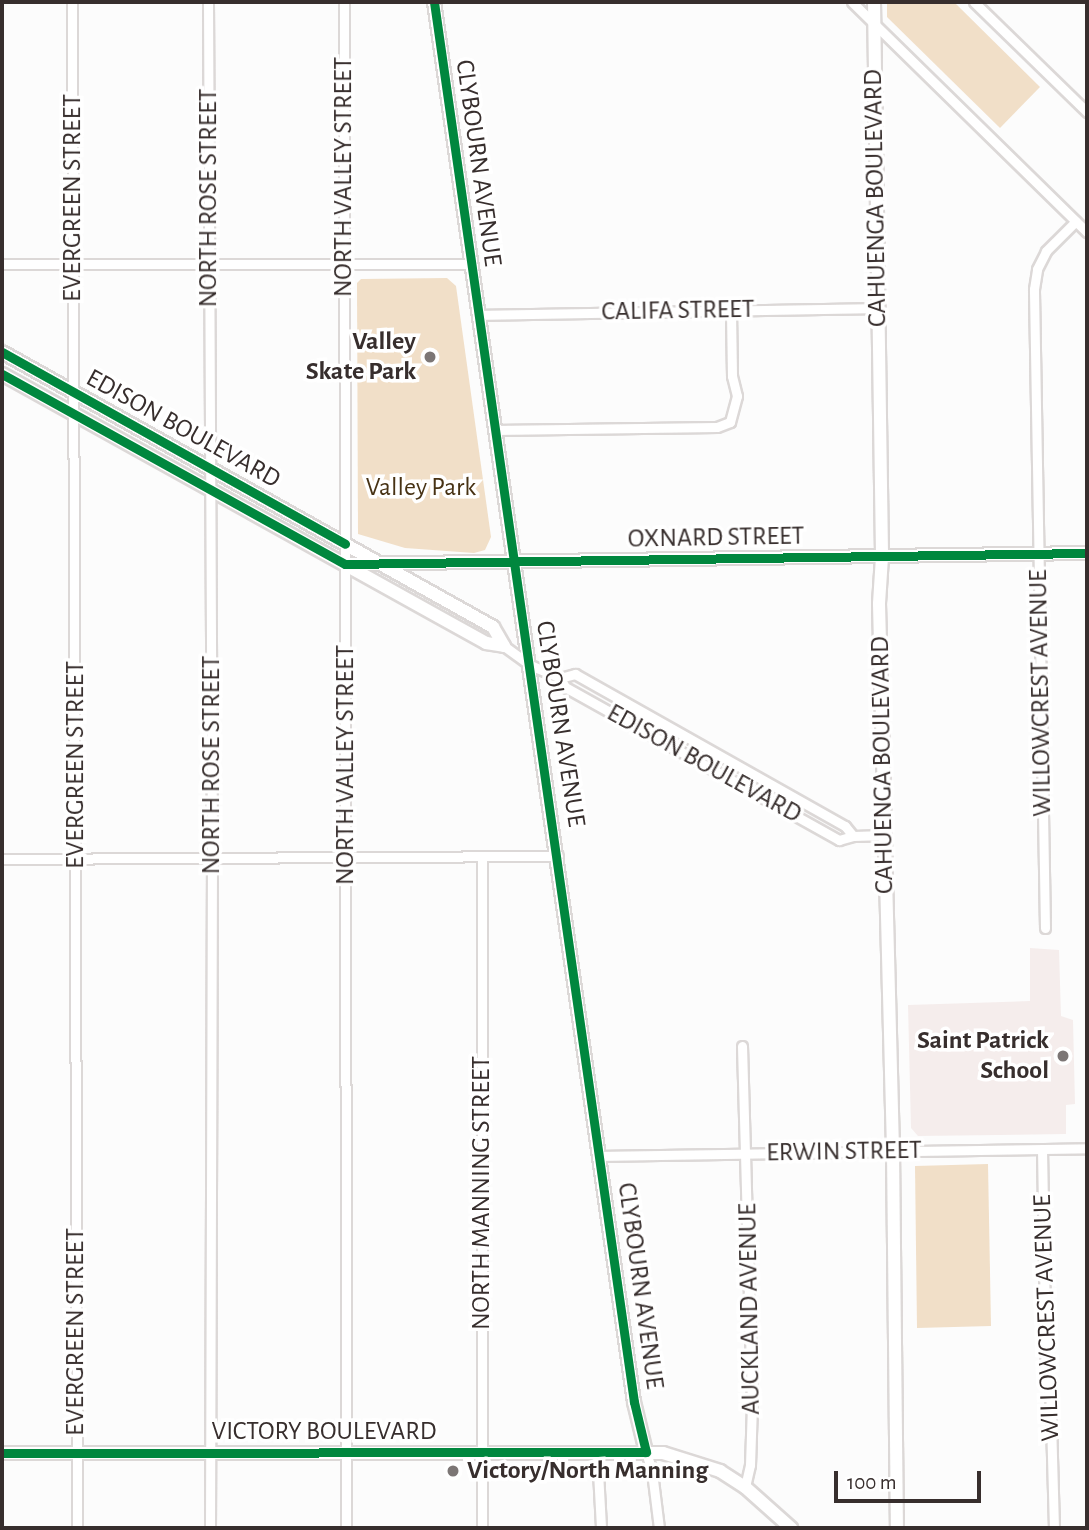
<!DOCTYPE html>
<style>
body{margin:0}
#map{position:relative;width:1089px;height:1530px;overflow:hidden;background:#fcfcfc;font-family:"Alegreya Sans",sans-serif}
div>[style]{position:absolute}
.built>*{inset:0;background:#f5edec}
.green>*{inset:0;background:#f1dfc8}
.roads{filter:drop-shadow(2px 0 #dcd8d7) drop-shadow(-2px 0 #dcd8d7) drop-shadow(0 2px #dcd8d7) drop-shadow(0 -2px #dcd8d7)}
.street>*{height:9px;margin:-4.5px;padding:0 4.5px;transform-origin:4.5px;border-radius:4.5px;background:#fff}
.secondary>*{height:12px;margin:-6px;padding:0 6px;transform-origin:6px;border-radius:6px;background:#fff}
.cycleway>*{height:9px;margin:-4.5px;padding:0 4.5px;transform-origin:4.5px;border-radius:4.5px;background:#00873e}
.dots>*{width:19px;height:19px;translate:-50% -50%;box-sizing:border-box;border:4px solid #fff;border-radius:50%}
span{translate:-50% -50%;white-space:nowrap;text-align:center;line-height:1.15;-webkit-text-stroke:7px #fff;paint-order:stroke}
.street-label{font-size:26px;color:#372e2d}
.poi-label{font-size:26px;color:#372e2d;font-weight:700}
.right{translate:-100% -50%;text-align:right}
.left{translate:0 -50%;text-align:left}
.park-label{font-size:26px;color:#473214}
.frame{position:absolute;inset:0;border:4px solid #372e2d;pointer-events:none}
.scale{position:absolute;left:834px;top:1471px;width:147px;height:32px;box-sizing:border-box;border:4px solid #372e2d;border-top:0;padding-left:9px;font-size:21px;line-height:24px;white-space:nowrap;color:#372e2d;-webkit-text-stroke:5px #fff;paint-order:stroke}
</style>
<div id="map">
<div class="built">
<i style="clip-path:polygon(1030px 948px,1059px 950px,1061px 1016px,1073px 1020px,1075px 1104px,1066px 1105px,1066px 1134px,918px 1136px,911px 1128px,908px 1005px,1030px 1001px)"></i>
</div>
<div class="green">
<i style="clip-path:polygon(887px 2px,954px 2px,1040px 87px,1000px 128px,887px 17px)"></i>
<i style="clip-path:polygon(447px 278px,456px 286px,491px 537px,485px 550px,474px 553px,405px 548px,358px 534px,357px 283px,361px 279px)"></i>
<i style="clip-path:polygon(988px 1164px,991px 1326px,917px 1328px,915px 1166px)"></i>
</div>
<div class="roads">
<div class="street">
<i style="left:72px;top:2px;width:1526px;rotate:89.81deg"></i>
<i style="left:208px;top:2px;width:857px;rotate:89.73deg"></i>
<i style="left:212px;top:859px;width:669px;rotate:90.17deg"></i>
<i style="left:344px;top:2px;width:1526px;rotate:89.92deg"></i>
<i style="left:852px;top:2px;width:329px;rotate:44.4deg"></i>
<i style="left:974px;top:2px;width:158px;rotate:44.2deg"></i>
<i style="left:2px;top:264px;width:469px"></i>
<i style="left:478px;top:315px;width:399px;rotate:-1deg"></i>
<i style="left:494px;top:430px;width:223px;rotate:-0.8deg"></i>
<i style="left:717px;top:427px;width:14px;rotate:-21deg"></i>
<i style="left:730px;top:422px;width:27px;rotate:-75deg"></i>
<i style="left:737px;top:396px;width:21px;rotate:-104deg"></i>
<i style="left:732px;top:376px;width:67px;rotate:-90.9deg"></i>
<i style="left:504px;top:646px;width:32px;rotate:36deg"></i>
<i style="left:530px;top:665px;width:33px;rotate:23deg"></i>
<i style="left:560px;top:678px;width:10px;rotate:61deg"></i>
<i style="left:565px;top:687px;width:314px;rotate:29.2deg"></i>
<i style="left:839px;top:840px;width:15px;rotate:-16deg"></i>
<i style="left:853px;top:836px;width:32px;rotate:-2deg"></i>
<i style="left:560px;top:678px;width:16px;rotate:-15deg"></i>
<i style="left:575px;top:674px;width:310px;rotate:29.4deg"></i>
<i style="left:845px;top:826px;width:13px;rotate:51deg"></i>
<i style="left:482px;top:857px;width:671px;rotate:90deg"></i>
<i style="left:2px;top:859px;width:556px;rotate:-0.31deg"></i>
<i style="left:1045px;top:928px;width:639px;rotate:-90.99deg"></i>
<i style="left:1034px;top:289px;width:20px;rotate:-81deg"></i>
<i style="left:1037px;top:269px;width:20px;rotate:-63deg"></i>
<i style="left:1046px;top:251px;width:42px;rotate:-45deg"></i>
<i style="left:742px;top:1046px;width:359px;rotate:88.4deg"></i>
<i style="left:752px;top:1405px;width:60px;rotate:91.9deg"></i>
<i style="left:750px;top:1465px;width:23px;rotate:103deg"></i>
<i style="left:1042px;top:1149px;width:232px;rotate:89deg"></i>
<i style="left:1046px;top:1381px;width:6px;rotate:45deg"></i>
<i style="left:1050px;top:1385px;width:143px;rotate:88.4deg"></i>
<i style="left:601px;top:1156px;width:486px;rotate:-0.9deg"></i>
<i style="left:646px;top:1452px;width:21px;rotate:73deg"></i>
<i style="left:652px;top:1472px;width:56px;rotate:82.9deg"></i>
<i style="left:597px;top:1453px;width:75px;rotate:86.9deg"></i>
</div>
<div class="secondary">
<i style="left:434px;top:2px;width:1414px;rotate:81.87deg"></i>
<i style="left:634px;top:1402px;width:51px;rotate:76.5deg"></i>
<i style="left:874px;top:2px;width:555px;rotate:89.17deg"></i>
<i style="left:882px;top:557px;width:47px;rotate:93.7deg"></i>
<i style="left:879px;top:604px;width:547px;rotate:88.53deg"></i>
<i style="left:893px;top:1151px;width:377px;rotate:89.4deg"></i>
<i style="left:2px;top:352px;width:563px;rotate:29.25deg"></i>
<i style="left:493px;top:627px;width:22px;rotate:60deg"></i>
<i style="left:2px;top:374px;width:554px;rotate:29.06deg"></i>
<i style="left:486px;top:643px;width:18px;rotate:9deg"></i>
<i style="left:345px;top:564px;width:742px;rotate:-0.85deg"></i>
<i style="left:2px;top:1453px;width:661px"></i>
<i style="left:663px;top:1453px;width:60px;rotate:17.5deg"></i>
<i style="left:720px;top:1471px;width:30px;rotate:33deg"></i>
<i style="left:745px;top:1487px;width:62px;rotate:41.7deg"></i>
</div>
</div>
<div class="cycleway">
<i style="left:2px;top:352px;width:393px;rotate:29.2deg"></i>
<i style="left:2px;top:374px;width:392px;rotate:29deg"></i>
<i style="left:345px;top:564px;width:742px;rotate:-0.85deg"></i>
<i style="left:2px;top:1453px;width:644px;rotate:-0.09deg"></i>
<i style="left:646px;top:1452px;width:51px;rotate:-103.5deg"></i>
<i style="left:634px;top:1402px;width:1414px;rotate:-98.13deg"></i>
</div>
<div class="dots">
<i style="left:430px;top:357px;background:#7c7675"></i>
<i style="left:1063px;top:1056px;background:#7c7675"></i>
<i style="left:453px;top:1471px;background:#7c7675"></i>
</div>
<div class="street-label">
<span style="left:478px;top:163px;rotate:82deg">CLYBOURN AVENUE</span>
<span style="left:344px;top:177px;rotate:-90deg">NORTH VALLEY STREET</span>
<span style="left:73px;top:198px;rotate:-90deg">EVERGREEN STREET</span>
<span style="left:209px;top:198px;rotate:-90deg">NORTH ROSE STREET</span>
<span style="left:876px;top:198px;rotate:-91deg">CAHUENGA BOULEVARD</span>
<span style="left:678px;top:311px;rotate:-1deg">CALIFA STREET</span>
<span style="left:183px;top:429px;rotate:29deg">EDISON BOULEVARD</span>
<span style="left:716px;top:538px;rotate:-1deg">OXNARD STREET</span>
<span style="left:1041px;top:693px;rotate:-91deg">WILLOWCREST AVENUE</span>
<span style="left:560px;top:724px;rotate:81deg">CLYBOURN AVENUE</span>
<span style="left:704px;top:764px;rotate:29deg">EDISON BOULEVARD</span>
<span style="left:76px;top:765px;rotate:-90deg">EVERGREEN STREET</span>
<span style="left:212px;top:765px;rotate:-90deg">NORTH ROSE STREET</span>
<span style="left:346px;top:765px;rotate:-90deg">NORTH VALLEY STREET</span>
<span style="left:883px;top:765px;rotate:-91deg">CAHUENGA BOULEVARD</span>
<span style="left:844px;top:1152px;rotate:-1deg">ERWIN STREET</span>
<span style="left:482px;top:1193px;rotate:-90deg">NORTH MANNING STREET</span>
<span style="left:640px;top:1286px;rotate:82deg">CLYBOURN AVENUE</span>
<span style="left:750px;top:1309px;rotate:-91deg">AUCKLAND AVENUE</span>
<span style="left:1047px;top:1318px;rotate:-92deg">WILLOWCREST AVENUE</span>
<span style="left:76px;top:1332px;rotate:-90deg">EVERGREEN STREET</span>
<span style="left:324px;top:1432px">VICTORY BOULEVARD</span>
</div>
<div class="poi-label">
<span class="right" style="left:416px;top:357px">Valley<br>Skate Park</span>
<span class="right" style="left:1049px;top:1056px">Saint Patrick<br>School</span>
<span class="left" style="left:467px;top:1471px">Victory/North Manning</span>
</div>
<div class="park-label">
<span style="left:421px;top:488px">Valley Park</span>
</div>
<div class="frame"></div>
<div class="scale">100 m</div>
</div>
